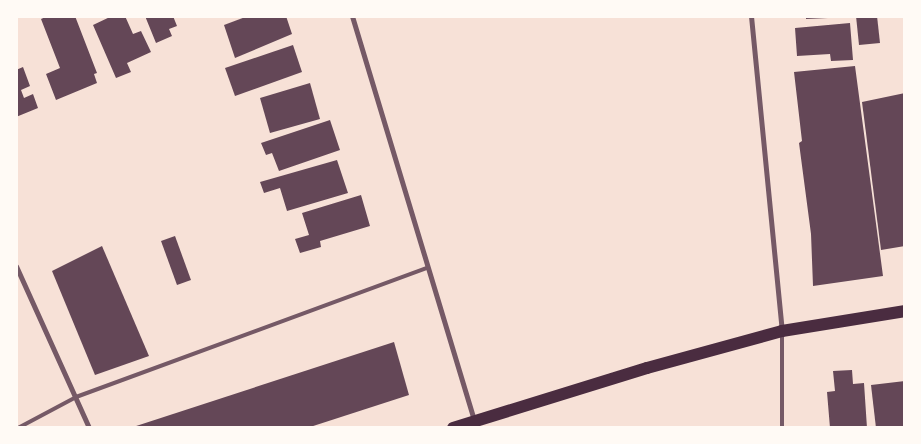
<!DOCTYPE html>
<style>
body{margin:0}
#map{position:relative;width:921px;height:444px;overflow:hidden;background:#f7e1d7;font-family:"Sofia Sans Condensed",sans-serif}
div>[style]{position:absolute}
.building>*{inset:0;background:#644757}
.service>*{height:4px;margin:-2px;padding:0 2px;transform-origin:2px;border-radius:2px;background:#755966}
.minor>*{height:5px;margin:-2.5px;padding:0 2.5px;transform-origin:2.5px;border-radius:2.5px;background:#755966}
.primary>*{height:12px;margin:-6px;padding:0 6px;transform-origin:6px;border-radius:6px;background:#4a2c40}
span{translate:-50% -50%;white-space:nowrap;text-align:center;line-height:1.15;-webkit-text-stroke:4.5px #fffaf5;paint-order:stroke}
.frame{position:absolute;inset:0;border:18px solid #fffaf5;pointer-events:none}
</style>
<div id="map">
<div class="building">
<i style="clip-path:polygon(48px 16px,75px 16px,97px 73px,94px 74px,97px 83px,56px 100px,46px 74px,60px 68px,41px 19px)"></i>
<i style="clip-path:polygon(112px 16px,125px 16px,133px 34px,141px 31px,151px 52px,127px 63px,131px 72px,116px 78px,93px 25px)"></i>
<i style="clip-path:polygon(145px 16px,173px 16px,177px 26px,169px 29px,172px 36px,156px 43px)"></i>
<i style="clip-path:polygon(248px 16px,286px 16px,292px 34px,235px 58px,224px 25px)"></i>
<i style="clip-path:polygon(806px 16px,828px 16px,828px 18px,806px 19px)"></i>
<i style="clip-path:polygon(856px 16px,877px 16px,880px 43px,859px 45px)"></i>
<i style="clip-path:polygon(850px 23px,853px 60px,831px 61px,830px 54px,797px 56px,795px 28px)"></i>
<i style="clip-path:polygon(293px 45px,302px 72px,235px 96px,225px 68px)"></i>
<i style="clip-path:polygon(855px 66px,883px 276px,813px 286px,811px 234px,799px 143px,802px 141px,794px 72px)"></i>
<i style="clip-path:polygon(23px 67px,30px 86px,21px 90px,24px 98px,33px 94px,38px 108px,16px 117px,16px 70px)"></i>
<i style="clip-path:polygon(310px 83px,320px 119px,270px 133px,260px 98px)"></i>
<i style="clip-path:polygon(905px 93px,905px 246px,881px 250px,862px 102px)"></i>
<i style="clip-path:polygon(330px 120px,340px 150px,279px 171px,272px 153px,266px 155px,261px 143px)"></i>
<i style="clip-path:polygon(337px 160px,348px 193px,287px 211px,280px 188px,264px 193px,260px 182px)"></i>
<i style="clip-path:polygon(361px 195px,370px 226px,320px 241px,321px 247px,300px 253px,295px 239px,309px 235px,302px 213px)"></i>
<i style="clip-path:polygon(175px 236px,191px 280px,177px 285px,161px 241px)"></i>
<i style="clip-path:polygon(102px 246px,149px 356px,95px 375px,52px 271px)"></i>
<i style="clip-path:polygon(394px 342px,409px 395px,307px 428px,130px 428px)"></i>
<i style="clip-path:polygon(852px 370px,853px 384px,864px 383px,867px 428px,830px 428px,827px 392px,835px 391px,833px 371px)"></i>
<i style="clip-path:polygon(905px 381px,905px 428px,876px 428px,871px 385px)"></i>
</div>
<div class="service">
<i style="left:18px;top:428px;width:66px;rotate:-28.1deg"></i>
<i style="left:76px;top:397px;width:374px;rotate:-20.2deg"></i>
<i style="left:782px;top:428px;width:95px;rotate:-90deg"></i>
</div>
<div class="minor">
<i style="left:352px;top:16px;width:422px;rotate:73.2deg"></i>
<i style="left:751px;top:16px;width:317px;rotate:84.4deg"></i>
<i style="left:16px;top:266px;width:178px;rotate:65.7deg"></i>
</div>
<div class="primary">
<i style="left:453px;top:428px;width:203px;rotate:-17.2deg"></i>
<i style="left:647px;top:368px;width:140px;rotate:-15.3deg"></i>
<i style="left:782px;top:331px;width:125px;rotate:-9.2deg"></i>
</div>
<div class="frame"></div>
</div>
